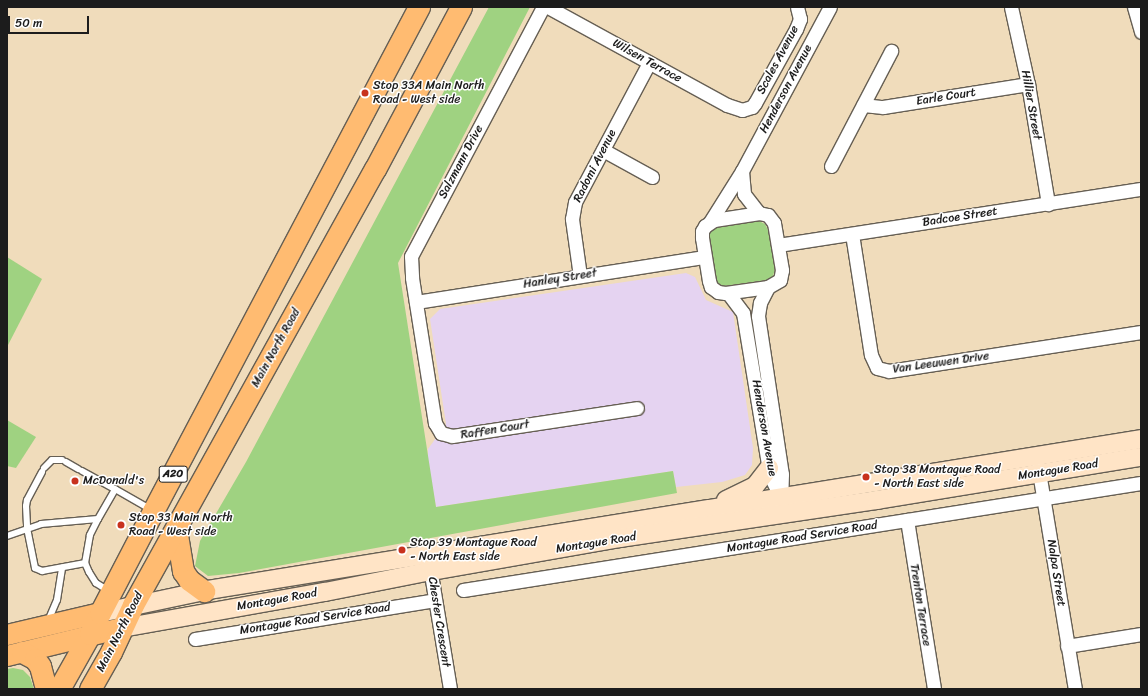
<!DOCTYPE html>
<style>
body{margin:0}
#map{position:relative;width:1148px;height:696px;overflow:hidden;background:#f0dcbb;font-family:Sriracha,sans-serif}
div>[style]{position:absolute}
.built>*{inset:0;background:#e5d3f1}
.green>*{inset:0;background:#9fd281}
.roads{filter:drop-shadow(1px 0 #665f54) drop-shadow(-1px 0 #665f54) drop-shadow(0 1px #665f54) drop-shadow(0 -1px #665f54)}
.service>*{height:6px;margin:-3px;padding:0 3px;transform-origin:3px;border-radius:3px;background:#fff}
.minor>*{height:13px;margin:-6.5px;padding:0 6.5px;transform-origin:6.5px;border-radius:6.5px;background:#fff}
.secondary>*{height:18px;margin:-9px;padding:0 9px;transform-origin:9px;border-radius:9px;background:#ffe4c6}
.primary>*{height:20px;margin:-10px;padding:0 10px;transform-origin:10px;border-radius:10px;background:#ffbb71}
.trunk>*{height:21px;margin:-10.5px;padding:0 10.5px;transform-origin:10.5px;border-radius:10.5px;background:#ffbb71}
.dots>*{width:11px;height:11px;translate:-50% -50%;box-sizing:border-box;border:2px solid #fff;border-radius:50%}
span{translate:-50% -50%;white-space:nowrap;text-align:center;line-height:1.15;-webkit-text-stroke:3px #fff;paint-order:stroke}
.shield-label span{padding:1px 3px;background:#fff;border:1px solid;border-radius:3px;-webkit-text-stroke-width:0}
.shield-label{font-size:11px;color:#1c1c1c;font-weight:700}
.street-label{font-size:12px;color:#1c1c1c}
.poi-label{font-size:12px;color:#1c1c1c}
.left{translate:0 -50%;text-align:left}
.frame{position:absolute;inset:0;border:8px solid #1c1c1c;pointer-events:none}
.scale{position:absolute;left:8px;top:16px;width:81px;height:18px;box-sizing:border-box;border:2px solid #1c1c1c;border-top:0;padding-left:5px;font-size:12px;line-height:14px;white-space:nowrap;color:#1c1c1c;-webkit-text-stroke:3px #fff;paint-order:stroke}
</style>
<div id="map">
<div class="built">
<i style="clip-path:polygon(686px 273px,695px 277px,706px 300px,733px 312px,753px 448px,752px 465px,745px 475px,722px 482px,676px 487px,673px 471px,436px 507px,428px 463px,428px 449px,446px 424px,430px 319px,440px 309px)"></i>
</div>
<div class="green">
<i style="clip-path:polygon(489px 7px,530px 7px,398px 263px,436px 507px,673px 471px,677px 493px,239px 573px,208px 576px,195px 566px,200px 541px,246px 462px)"></i>
<i style="clip-path:polygon(759px 221px,765px 224px,768px 230px,775px 269px,773px 276px,767px 280px,724px 286px,719px 284px,715px 280px,708px 237px,709px 231px,715px 228px)"></i>
<i style="clip-path:polygon(7px 257px,42px 279px,7px 347px)"></i>
<i style="clip-path:polygon(7px 420px,36px 437px,16px 468px,7px 466px)"></i>
<i style="clip-path:polygon(13px 668px,23px 670px,30px 677px,34px 689px,7px 689px,7px 669px)"></i>
</div>
<div class="roads">
<div class="service">
<i style="left:66px;top:462px;width:14px;rotate:30deg"></i>
<i style="left:44px;top:468px;width:11px;rotate:-45deg"></i>
<i style="left:52px;top:460px;width:10px"></i>
<i style="left:82px;top:471px;width:38px;rotate:29deg"></i>
<i style="left:42px;top:472px;width:32px;rotate:118deg"></i>
<i style="left:27px;top:500px;width:6px;rotate:99deg"></i>
<i style="left:26px;top:506px;width:22px;rotate:87deg"></i>
<i style="left:27px;top:528px;width:41px;rotate:78.7deg"></i>
<i style="left:35px;top:568px;width:8px;rotate:23deg"></i>
<i style="left:42px;top:571px;width:44px;rotate:-10.5deg"></i>
<i style="left:98px;top:519px;width:18px;rotate:117deg"></i>
<i style="left:90px;top:535px;width:28px;rotate:100deg"></i>
<i style="left:85px;top:563px;width:10px;rotate:66deg"></i>
<i style="left:89px;top:572px;width:13px;rotate:58deg"></i>
<i style="left:96px;top:583px;width:13px;rotate:32deg"></i>
<i style="left:7px;top:536px;width:36px;rotate:-19deg"></i>
<i style="left:41px;top:524px;width:57px;rotate:-5deg"></i>
<i style="left:98px;top:519px;width:34px;rotate:-60deg"></i>
<i style="left:115px;top:489px;width:40px;rotate:29.7deg"></i>
<i style="left:48px;top:621px;width:23px;rotate:-67deg"></i>
<i style="left:57px;top:600px;width:33px;rotate:-81deg"></i>
</div>
<div class="minor">
<i style="left:543px;top:7px;width:282px;rotate:117.9deg"></i>
<i style="left:411px;top:256px;width:22px;rotate:87deg"></i>
<i style="left:412px;top:278px;width:147px;rotate:81deg"></i>
<i style="left:435px;top:423px;width:12px;rotate:59deg"></i>
<i style="left:441px;top:433px;width:11px;rotate:15deg"></i>
<i style="left:452px;top:436px;width:187px;rotate:-8.6deg"></i>
<i style="left:548px;top:7px;width:204px;rotate:28.7deg"></i>
<i style="left:727px;top:105px;width:16px;rotate:18deg"></i>
<i style="left:742px;top:110px;width:10px;rotate:-17deg"></i>
<i style="left:752px;top:107px;width:5px;rotate:-53deg"></i>
<i style="left:755px;top:103px;width:85px;rotate:-61deg"></i>
<i style="left:796px;top:29px;width:11px;rotate:-68deg"></i>
<i style="left:800px;top:19px;width:12px;rotate:-104deg"></i>
<i style="left:1011px;top:7px;width:79px;rotate:77.6deg"></i>
<i style="left:1028px;top:84px;width:122px;rotate:80.5deg"></i>
<i style="left:1134px;top:7px;width:26px;rotate:74deg"></i>
<i style="left:863px;top:105px;width:20px;rotate:6deg"></i>
<i style="left:883px;top:107px;width:147px;rotate:-9deg"></i>
<i style="left:603px;top:150px;width:56px;rotate:28.9deg"></i>
<i style="left:831px;top:166px;width:130px;rotate:-62.4deg"></i>
<i style="left:742px;top:171px;width:23px;rotate:85deg"></i>
<i style="left:744px;top:194px;width:24px;rotate:52deg"></i>
<i style="left:759px;top:213px;width:9px;rotate:13deg"></i>
<i style="left:768px;top:215px;width:10px;rotate:53deg"></i>
<i style="left:774px;top:223px;width:48px;rotate:80.3deg"></i>
<i style="left:782px;top:270px;width:10px;rotate:101deg"></i>
<i style="left:780px;top:280px;width:14px;rotate:150deg"></i>
<i style="left:768px;top:287px;width:43px;rotate:172.1deg"></i>
<i style="left:725px;top:293px;width:7px;rotate:-172deg"></i>
<i style="left:718px;top:292px;width:9px;rotate:-144deg"></i>
<i style="left:711px;top:287px;width:6px;rotate:-108deg"></i>
<i style="left:709px;top:281px;width:44px;rotate:-99.2deg"></i>
<i style="left:702px;top:238px;width:7px;rotate:-90deg"></i>
<i style="left:702px;top:231px;width:6px;rotate:-59deg"></i>
<i style="left:705px;top:226px;width:11px;rotate:-34deg"></i>
<i style="left:714px;top:220px;width:46px;rotate:-8.8deg"></i>
<i style="left:710px;top:222px;width:60px;rotate:-57.9deg"></i>
<i style="left:742px;top:171px;width:186px;rotate:-61.8deg"></i>
<i style="left:852px;top:234px;width:122px;rotate:81.1deg"></i>
<i style="left:871px;top:355px;width:14px;rotate:65deg"></i>
<i style="left:877px;top:368px;width:12px;rotate:14deg"></i>
<i style="left:889px;top:371px;width:255px;rotate:-8.8deg"></i>
<i style="left:778px;top:245px;width:367px;rotate:-8.8deg"></i>
<i style="left:580px;top:276px;width:58px;rotate:-98deg"></i>
<i style="left:572px;top:219px;width:17px;rotate:-80deg"></i>
<i style="left:575px;top:202px;width:157px;rotate:-62deg"></i>
<i style="left:768px;top:287px;width:18px;rotate:117deg"></i>
<i style="left:760px;top:303px;width:13px;rotate:99deg"></i>
<i style="left:758px;top:316px;width:160px;rotate:81.4deg"></i>
<i style="left:782px;top:474px;width:23px;rotate:92deg"></i>
<i style="left:728px;top:293px;width:25px;rotate:53deg"></i>
<i style="left:743px;top:313px;width:165px;rotate:80.6deg"></i>
<i style="left:770px;top:476px;width:22px;rotate:63deg"></i>
<i style="left:416px;top:302px;width:292px;rotate:-8.9deg"></i>
<i style="left:1038px;top:466px;width:226px;rotate:80.6deg"></i>
<i style="left:907px;top:520px;width:171px;rotate:80.9deg"></i>
<i style="left:429px;top:562px;width:129px;rotate:80.6deg"></i>
<i style="left:463px;top:590px;width:686px;rotate:-8.97deg"></i>
<i style="left:195px;top:639px;width:243px;rotate:-9.2deg"></i>
<i style="left:1067px;top:646px;width:75px;rotate:-9.2deg"></i>
</div>
<div class="secondary">
<i style="left:726px;top:500px;width:32px;rotate:-26deg"></i>
<i style="left:755px;top:486px;width:23px;rotate:-52deg"></i>
<i style="left:100px;top:613px;width:110px;rotate:-12deg"></i>
<i style="left:208px;top:590px;width:945px;rotate:-9.19deg"></i>
<i style="left:122px;top:628px;width:206px;rotate:-10.1deg"></i>
<i style="left:325px;top:592px;width:108px;rotate:-11.2deg"></i>
<i style="left:431px;top:571px;width:192px;rotate:-9.9deg"></i>
<i style="left:620px;top:538px;width:260px;rotate:-8.4deg"></i>
<i style="left:877px;top:500px;width:267px;rotate:-9.3deg"></i>
</div>
<div class="primary">
<i style="left:7px;top:635px;width:96px;rotate:-13.3deg"></i>
<i style="left:7px;top:656px;width:118px;rotate:-13.7deg"></i>
</div>
<div class="trunk">
<i style="left:176px;top:529px;width:43px;rotate:80.5deg"></i>
<i style="left:183px;top:571px;width:11px;rotate:56deg"></i>
<i style="left:189px;top:580px;width:19px;rotate:36deg"></i>
<i style="left:22px;top:652px;width:15px;rotate:28deg"></i>
<i style="left:35px;top:659px;width:9px;rotate:54deg"></i>
<i style="left:40px;top:666px;width:24px;rotate:75deg"></i>
<i style="left:59px;top:689px;width:63px;rotate:-60.6deg"></i>
<i style="left:90px;top:634px;width:23px;rotate:-65deg"></i>
<i style="left:100px;top:613px;width:115px;rotate:-62.5deg"></i>
<i style="left:153px;top:511px;width:570px;rotate:-62.18deg"></i>
<i style="left:90px;top:689px;width:43px;rotate:-60.4deg"></i>
<i style="left:111px;top:652px;width:52px;rotate:-64.9deg"></i>
<i style="left:133px;top:605px;width:499px;rotate:-61deg"></i>
<i style="left:375px;top:169px;width:183px;rotate:-62deg"></i>
</div>
</div>
<div class="dots">
<i style="left:365px;top:93px;background:#c8321e"></i>
<i style="left:866px;top:477px;background:#c8321e"></i>
<i style="left:75px;top:481px;background:#c8321e"></i>
<i style="left:121px;top:525px;background:#c8321e"></i>
<i style="left:402px;top:550px;background:#c8321e"></i>
</div>
<div class="shield-label">
<span style="left:173px;top:474px">A20</span>
</div>
<div class="street-label">
<span style="left:778px;top:60px;rotate:-62deg">Scales Avenue</span>
<span style="left:647px;top:61px;rotate:29deg">Wilsen Terrace</span>
<span style="left:786px;top:89px;rotate:-62deg">Henderson Avenue</span>
<span style="left:946px;top:97px;rotate:-9deg">Earle Court</span>
<span style="left:1031px;top:105px;rotate:80deg">Hillier Street</span>
<span style="left:461px;top:162px;rotate:-62deg">Salzmann Drive</span>
<span style="left:595px;top:166px;rotate:-63deg">Radomi Avenue</span>
<span style="left:960px;top:217px;rotate:-9deg">Badcoe Street</span>
<span style="left:560px;top:279px;rotate:-9deg">Hanley Street</span>
<span style="left:276px;top:348px;rotate:-61deg">Main North Road</span>
<span style="left:941px;top:363px;rotate:-8deg">Van Leeuwen Drive</span>
<span style="left:764px;top:428px;rotate:80deg">Henderson Avenue</span>
<span style="left:495px;top:430px;rotate:-9deg">Raffen Court</span>
<span style="left:1058px;top:470px;rotate:-9deg">Montague Road</span>
<span style="left:802px;top:537px;rotate:-9deg">Montague Road Service Road</span>
<span style="left:596px;top:543px;rotate:-9deg">Montague Road</span>
<span style="left:1056px;top:573px;rotate:81deg">Nalpa Street</span>
<span style="left:277px;top:600px;rotate:-10deg">Montague Road</span>
<span style="left:920px;top:605px;rotate:81deg">Trenton Terrace</span>
<span style="left:315px;top:619px;rotate:-9deg">Montague Road Service Road</span>
<span style="left:439px;top:622px;rotate:81deg">Chester Crescent</span>
<span style="left:120px;top:632px;rotate:-63deg">Main North Road</span>
</div>
<div class="poi-label">
<span class="left" style="left:373px;top:93px">Stop 33A Main North<br>Road - West side</span>
<span class="left" style="left:874px;top:477px">Stop 38 Montague Road<br>- North East side</span>
<span class="left" style="left:83px;top:481px">McDonald's</span>
<span class="left" style="left:129px;top:525px">Stop 33 Main North<br>Road - West side</span>
<span class="left" style="left:410px;top:550px">Stop 39 Montague Road<br>- North East side</span>
</div>
<div class="frame"></div>
<div class="scale">50 m</div>
</div>
